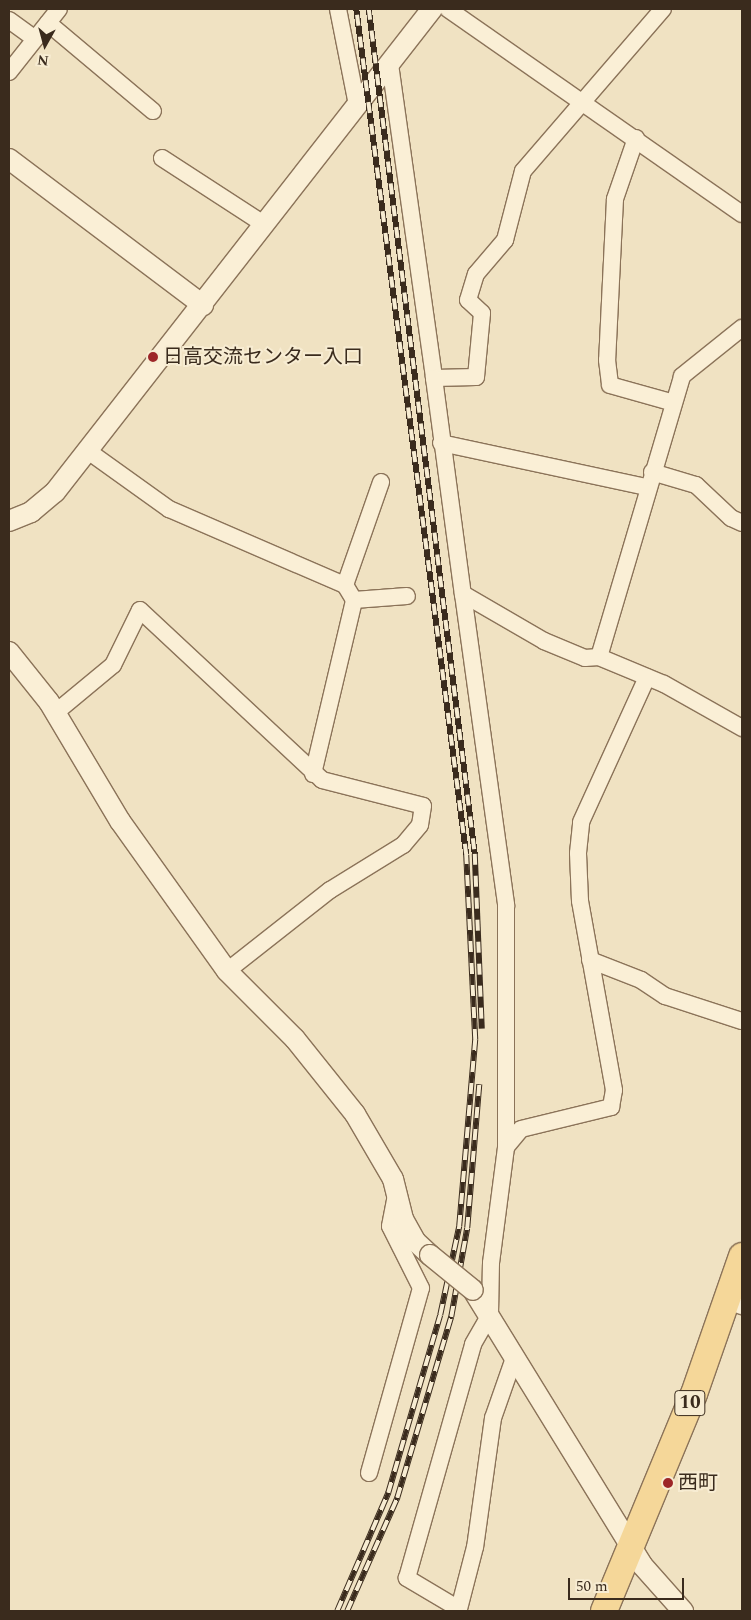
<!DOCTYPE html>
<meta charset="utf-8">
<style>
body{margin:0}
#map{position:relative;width:751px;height:1620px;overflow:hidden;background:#f0e2c2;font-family:Spectral,"Noto Sans JP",serif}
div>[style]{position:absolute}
.roads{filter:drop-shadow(1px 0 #8b7359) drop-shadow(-1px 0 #8b7359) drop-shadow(0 1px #8b7359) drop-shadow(0 -1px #8b7359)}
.minor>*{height:16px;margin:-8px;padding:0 8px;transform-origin:8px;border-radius:8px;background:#faefd6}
.tertiary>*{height:20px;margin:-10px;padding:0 10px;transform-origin:10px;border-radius:10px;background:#faefd6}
.primary>*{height:26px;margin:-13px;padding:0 13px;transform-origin:13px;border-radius:13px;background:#f5d799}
.rail>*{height:5.5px;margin-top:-2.75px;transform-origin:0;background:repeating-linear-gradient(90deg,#f7ecd2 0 11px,#3a2b1d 0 22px);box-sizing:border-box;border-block:1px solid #3a2b1d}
.bridges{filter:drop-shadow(1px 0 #8b7359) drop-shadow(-1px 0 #8b7359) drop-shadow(0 1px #8b7359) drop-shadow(0 -1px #8b7359)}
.tertiary-bridge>*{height:20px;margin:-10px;padding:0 10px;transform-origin:10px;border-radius:10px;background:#faefd6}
.dots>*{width:14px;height:14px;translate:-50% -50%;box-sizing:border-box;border:2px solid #f7ecd2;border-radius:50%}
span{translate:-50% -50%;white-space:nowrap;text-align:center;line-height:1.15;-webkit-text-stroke:4px #f7ecd2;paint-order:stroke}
.shield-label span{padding:1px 4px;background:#f7ecd2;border:1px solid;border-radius:4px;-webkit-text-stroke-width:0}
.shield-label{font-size:19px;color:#3a2b1d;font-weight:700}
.poi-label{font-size:20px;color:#3a2b1d}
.left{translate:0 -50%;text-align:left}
.frame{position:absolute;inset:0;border:10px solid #3a2b1d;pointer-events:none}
.north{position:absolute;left:20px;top:20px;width:50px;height:50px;-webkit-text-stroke:4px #f7ecd2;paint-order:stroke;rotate:187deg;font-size:14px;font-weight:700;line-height:20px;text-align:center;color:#3a2b1d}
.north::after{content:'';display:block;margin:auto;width:18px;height:22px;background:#3a2b1d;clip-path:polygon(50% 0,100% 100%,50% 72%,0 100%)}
.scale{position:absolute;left:568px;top:1578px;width:116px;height:22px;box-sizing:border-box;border:2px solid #3a2b1d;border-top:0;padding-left:6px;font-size:15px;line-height:18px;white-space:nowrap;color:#3a2b1d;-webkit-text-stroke:4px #f7ecd2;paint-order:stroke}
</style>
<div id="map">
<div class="roads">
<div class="minor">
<i style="left:338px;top:9px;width:98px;rotate:78.8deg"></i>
<i style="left:448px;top:9px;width:358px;rotate:34.9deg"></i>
<i style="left:9px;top:20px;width:32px;rotate:36deg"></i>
<i style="left:48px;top:23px;width:137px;rotate:40deg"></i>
<i style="left:390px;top:64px;width:317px;rotate:82deg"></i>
<i style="left:434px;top:378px;width:42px;rotate:-1.4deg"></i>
<i style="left:476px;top:377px;width:64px;rotate:-84.6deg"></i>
<i style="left:482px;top:313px;width:19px;rotate:-137deg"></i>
<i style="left:468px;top:300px;width:27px;rotate:-73deg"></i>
<i style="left:476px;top:274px;width:45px;rotate:-49.5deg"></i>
<i style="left:505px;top:240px;width:71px;rotate:-75.4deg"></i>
<i style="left:523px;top:171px;width:214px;rotate:-49.2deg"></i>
<i style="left:9px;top:72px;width:80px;rotate:-51.6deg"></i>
<i style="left:636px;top:138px;width:65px;rotate:109deg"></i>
<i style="left:615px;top:199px;width:161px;rotate:92.8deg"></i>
<i style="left:607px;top:360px;width:25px;rotate:83deg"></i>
<i style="left:610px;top:385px;width:66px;rotate:15.7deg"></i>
<i style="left:162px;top:158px;width:123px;rotate:33deg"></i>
<i style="left:434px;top:378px;width:218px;rotate:82.4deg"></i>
<i style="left:463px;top:594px;width:94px;rotate:30.1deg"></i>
<i style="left:544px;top:641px;width:44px;rotate:22.5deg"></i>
<i style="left:585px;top:658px;width:14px;rotate:-4deg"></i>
<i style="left:599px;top:657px;width:293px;rotate:-73.5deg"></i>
<i style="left:682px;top:376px;width:77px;rotate:-38.7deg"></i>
<i style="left:441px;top:443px;width:211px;rotate:12.1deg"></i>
<i style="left:88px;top:451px;width:100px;rotate:35.6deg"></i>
<i style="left:169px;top:509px;width:192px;rotate:23.4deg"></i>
<i style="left:345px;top:585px;width:109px;rotate:-70.7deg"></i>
<i style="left:652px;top:472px;width:46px;rotate:16.5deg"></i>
<i style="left:696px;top:485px;width:48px;rotate:43.3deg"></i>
<i style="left:731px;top:518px;width:12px;rotate:24deg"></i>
<i style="left:463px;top:594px;width:314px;rotate:82.1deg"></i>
<i style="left:506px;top:905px;width:242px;rotate:90deg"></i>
<i style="left:354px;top:600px;width:53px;rotate:-4.3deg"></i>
<i style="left:599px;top:657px;width:70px;rotate:22.6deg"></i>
<i style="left:664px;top:684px;width:90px;rotate:29.4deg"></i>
<i style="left:55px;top:713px;width:75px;rotate:-39.6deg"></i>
<i style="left:113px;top:665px;width:61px;rotate:-63.9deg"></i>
<i style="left:140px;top:610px;width:249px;rotate:43deg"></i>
<i style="left:322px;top:780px;width:104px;rotate:14.4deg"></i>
<i style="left:423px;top:806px;width:19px;rotate:99deg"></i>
<i style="left:420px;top:825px;width:26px;rotate:130deg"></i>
<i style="left:403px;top:845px;width:86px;rotate:148.3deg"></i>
<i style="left:330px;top:890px;width:131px;rotate:141.8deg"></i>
<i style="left:313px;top:774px;width:179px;rotate:-76.7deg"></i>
<i style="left:354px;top:600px;width:17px;rotate:-121deg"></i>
<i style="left:590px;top:960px;width:55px;rotate:21.4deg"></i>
<i style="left:641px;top:980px;width:29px;rotate:34deg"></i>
<i style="left:665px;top:996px;width:81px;rotate:18deg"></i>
<i style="left:728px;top:1301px;width:15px;rotate:20deg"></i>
<i style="left:513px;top:1361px;width:60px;rotate:109.3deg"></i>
<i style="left:493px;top:1418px;width:130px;rotate:97.9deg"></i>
<i style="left:475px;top:1547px;width:64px;rotate:104.5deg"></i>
<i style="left:459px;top:1609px;width:61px;rotate:-149.2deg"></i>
<i style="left:407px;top:1578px;width:243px;rotate:-74.2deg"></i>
<i style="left:473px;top:1344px;width:34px;rotate:-60deg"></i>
<i style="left:490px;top:1314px;width:51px;rotate:-88.9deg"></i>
<i style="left:491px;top:1263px;width:117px;rotate:-82.6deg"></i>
<i style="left:506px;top:1147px;width:23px;rotate:-50deg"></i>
<i style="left:521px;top:1129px;width:93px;rotate:-13.7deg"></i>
<i style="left:611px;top:1107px;width:17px;rotate:-80deg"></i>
<i style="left:614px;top:1090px;width:192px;rotate:-100.2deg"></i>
<i style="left:580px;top:901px;width:48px;rotate:-92.4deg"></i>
<i style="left:578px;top:853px;width:31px;rotate:-84deg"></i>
<i style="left:581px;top:822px;width:159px;rotate:-65.5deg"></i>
<i style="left:369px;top:1473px;width:192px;rotate:-74.3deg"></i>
<i style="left:421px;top:1288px;width:69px;rotate:-116.6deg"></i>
<i style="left:390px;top:1226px;width:32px;rotate:-79deg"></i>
</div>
<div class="tertiary">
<i style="left:9px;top:159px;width:243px;rotate:37deg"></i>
<i style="left:9px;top:521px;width:24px;rotate:-22deg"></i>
<i style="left:31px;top:512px;width:31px;rotate:-40deg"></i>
<i style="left:55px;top:492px;width:613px;rotate:-52.03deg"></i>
<i style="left:9px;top:652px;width:64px;rotate:51.3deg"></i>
<i style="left:49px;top:702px;width:139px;rotate:59.2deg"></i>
<i style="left:120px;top:821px;width:184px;rotate:54.5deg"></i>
<i style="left:227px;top:971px;width:96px;rotate:45deg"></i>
<i style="left:295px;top:1039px;width:96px;rotate:51.3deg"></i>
<i style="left:355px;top:1114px;width:75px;rotate:59.7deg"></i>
<i style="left:393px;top:1179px;width:41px;rotate:76deg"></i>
<i style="left:403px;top:1219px;width:25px;rotate:61deg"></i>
<i style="left:415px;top:1241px;width:21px;rotate:43deg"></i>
<i style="left:473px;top:1290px;width:323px;rotate:58.4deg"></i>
<i style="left:642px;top:1565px;width:62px;rotate:48.3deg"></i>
</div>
<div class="primary">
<i style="left:604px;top:1611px;width:235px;rotate:-67.5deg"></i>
<i style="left:694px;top:1394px;width:146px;rotate:-70.8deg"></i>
</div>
</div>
<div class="rail">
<i style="left:369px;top:9px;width:852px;rotate:82.85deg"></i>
<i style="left:475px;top:854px;width:175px;rotate:87.7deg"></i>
<i style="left:337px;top:1611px;width:129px;rotate:-66.6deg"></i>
<i style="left:388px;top:1493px;width:185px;rotate:-73.7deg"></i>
<i style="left:440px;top:1315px;width:91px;rotate:-77.9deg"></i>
<i style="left:459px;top:1226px;width:187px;rotate:-85.1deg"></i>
<i style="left:475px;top:1040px;width:185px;rotate:-92.8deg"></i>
<i style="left:466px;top:855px;width:853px;rotate:-97.41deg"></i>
<i style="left:347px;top:1611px;width:124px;rotate:-66.1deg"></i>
<i style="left:397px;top:1498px;width:189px;rotate:-73.4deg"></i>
<i style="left:451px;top:1317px;width:90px;rotate:-79.8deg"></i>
<i style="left:467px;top:1228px;width:144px;rotate:-85.2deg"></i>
</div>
<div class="bridges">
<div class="tertiary-bridge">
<i style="left:430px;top:1255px;width:55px;rotate:39.1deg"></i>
</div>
</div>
<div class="dots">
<i style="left:153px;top:357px;background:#9d2628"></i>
<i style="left:668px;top:1483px;background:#9d2628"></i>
</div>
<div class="shield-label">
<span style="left:690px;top:1403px">10</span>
</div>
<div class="poi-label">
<span class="left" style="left:163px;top:357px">日高交流センター入口</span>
<span class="left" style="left:678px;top:1483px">西町</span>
</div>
<div class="frame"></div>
<div class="north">N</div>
<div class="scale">50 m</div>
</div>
